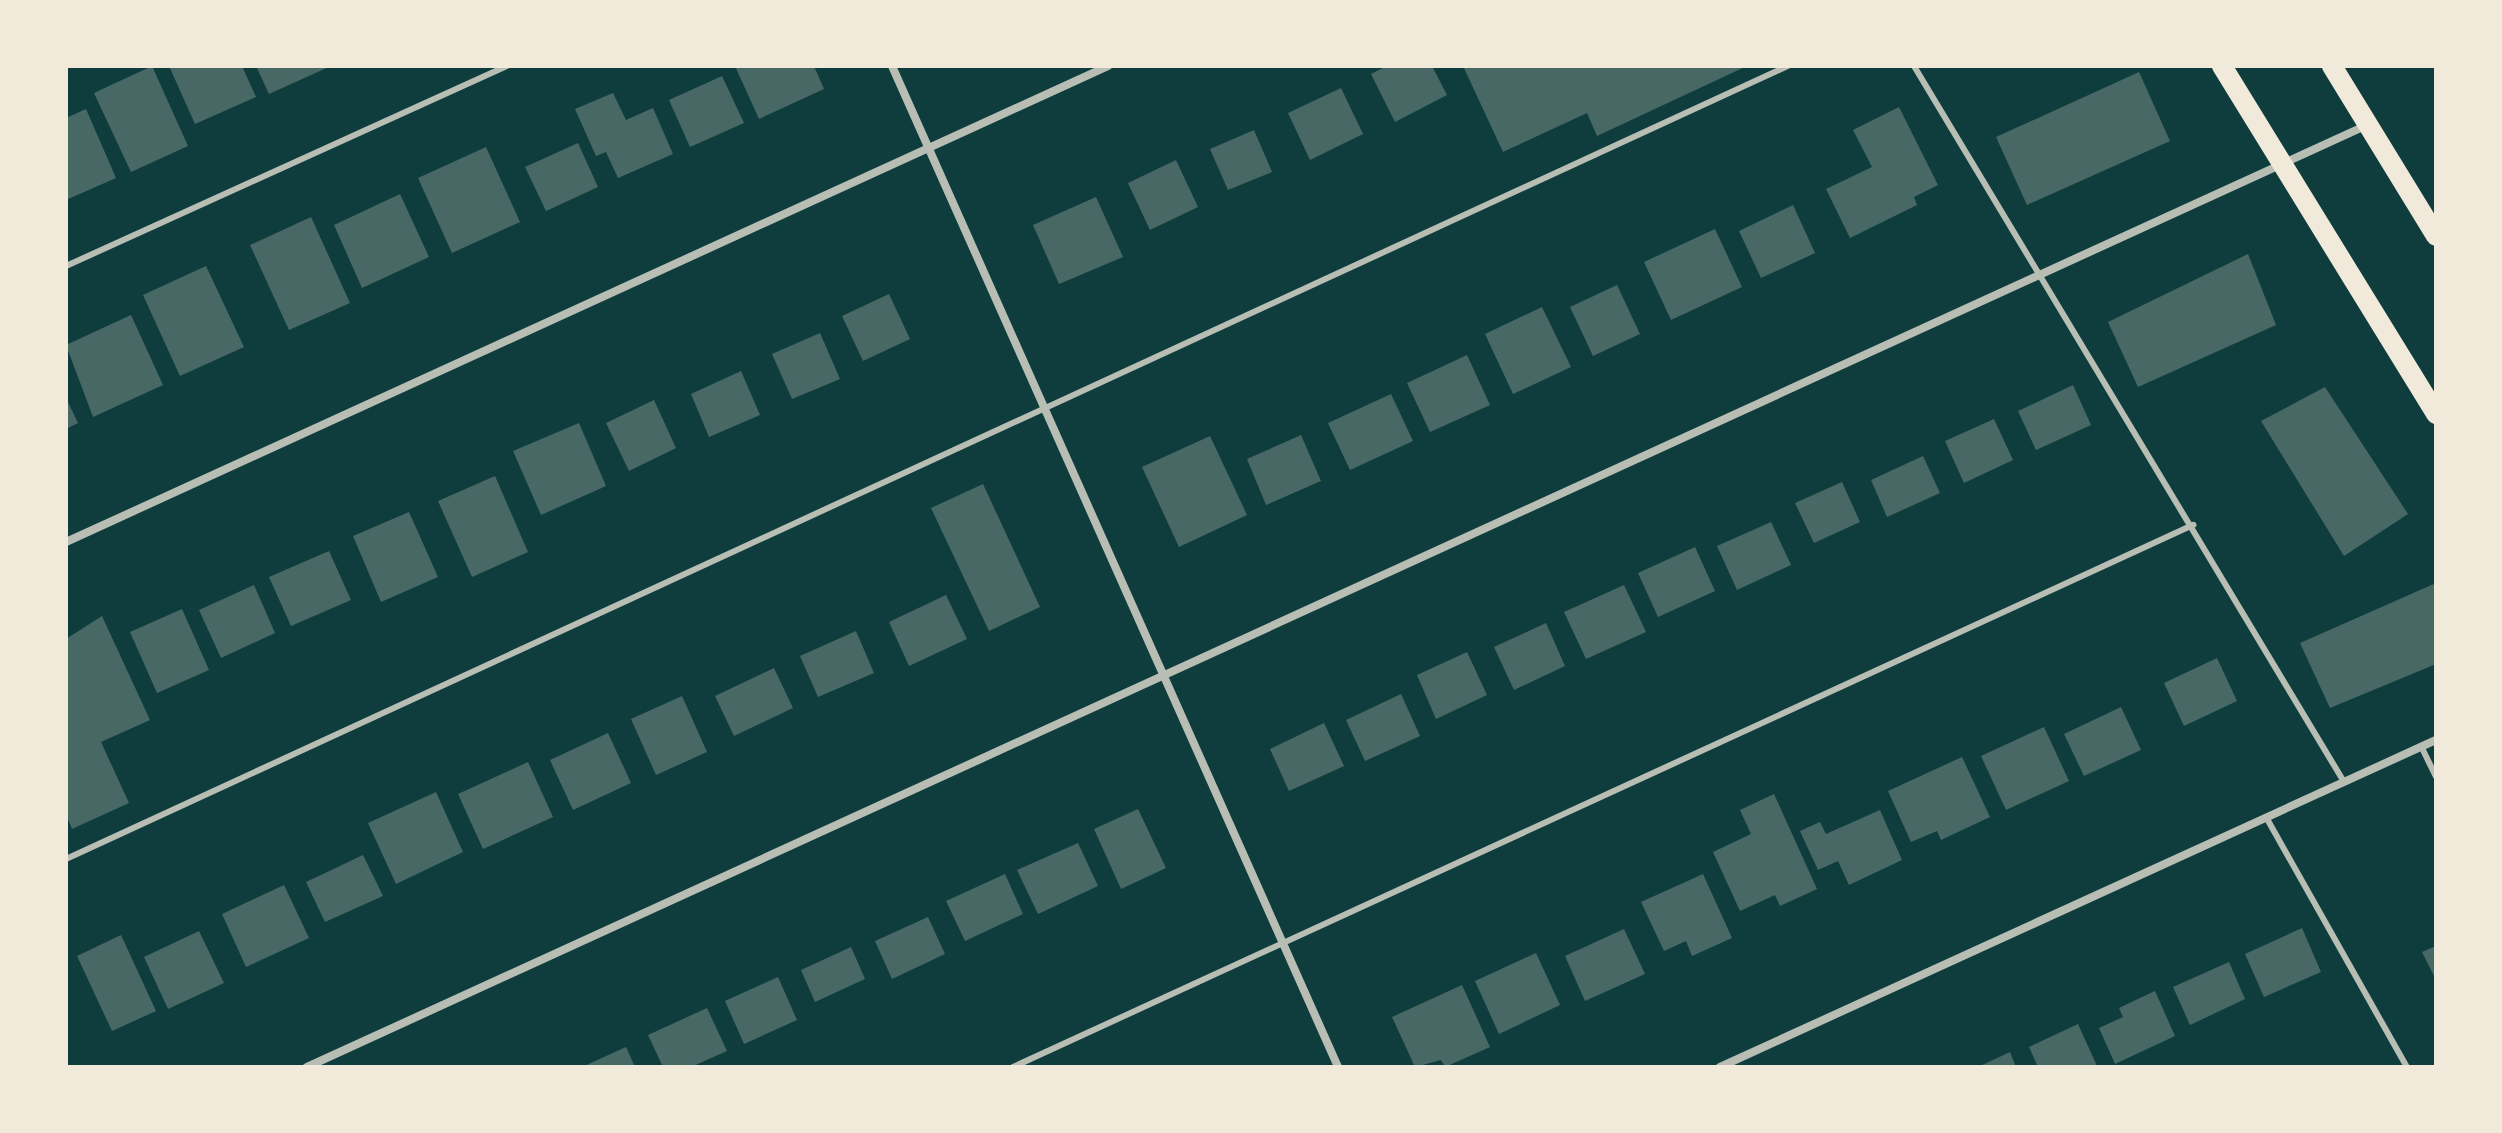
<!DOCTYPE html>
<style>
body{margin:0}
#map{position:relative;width:2502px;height:1133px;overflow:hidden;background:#0f3d3e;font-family:"Alegreya Sans",sans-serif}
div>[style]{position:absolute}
.building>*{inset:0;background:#486865}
.service>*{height:6px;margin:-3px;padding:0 3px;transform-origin:3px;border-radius:3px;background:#b8beb3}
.minor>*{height:8px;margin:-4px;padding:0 4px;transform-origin:4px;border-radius:4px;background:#b8beb3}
.primary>*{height:20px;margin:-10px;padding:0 10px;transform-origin:10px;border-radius:10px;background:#f1e9da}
span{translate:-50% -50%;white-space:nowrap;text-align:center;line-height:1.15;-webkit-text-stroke:7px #f1e9da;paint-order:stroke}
.frame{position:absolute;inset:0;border:68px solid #f1e9da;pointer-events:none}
</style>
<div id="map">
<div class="building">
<i style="clip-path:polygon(152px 66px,188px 146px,131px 172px,94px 93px)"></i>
<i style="clip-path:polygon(169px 66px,242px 66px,256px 97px,195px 124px)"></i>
<i style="clip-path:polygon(256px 66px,331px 66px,269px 94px)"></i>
<i style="clip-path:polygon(735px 66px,814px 66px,824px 89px,759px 119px)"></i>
<i style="clip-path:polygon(1387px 66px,1432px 66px,1447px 95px,1395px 122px,1371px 74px)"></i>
<i style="clip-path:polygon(1463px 66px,1747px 66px,1597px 136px,1587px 113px,1503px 152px)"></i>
<i style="clip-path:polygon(2139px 72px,2170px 141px,2027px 205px,1996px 137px)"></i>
<i style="clip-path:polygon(722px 76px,744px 123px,690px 147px,669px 100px)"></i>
<i style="clip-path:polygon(1341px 88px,1363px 134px,1310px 160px,1288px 113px)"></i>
<i style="clip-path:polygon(613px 93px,626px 120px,653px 108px,673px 154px,618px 178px,606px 152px,596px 156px,575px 109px)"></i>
<i style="clip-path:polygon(1899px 107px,1938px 185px,1914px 197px,1917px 205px,1850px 238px,1826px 189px,1872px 167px,1853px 130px)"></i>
<i style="clip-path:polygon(86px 109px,116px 178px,66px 200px,66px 118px)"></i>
<i style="clip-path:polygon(1254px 130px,1272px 172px,1228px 190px,1210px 149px)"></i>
<i style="clip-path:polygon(578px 143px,598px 187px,546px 211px,525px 167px)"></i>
<i style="clip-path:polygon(486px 147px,520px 222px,452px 253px,418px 178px)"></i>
<i style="clip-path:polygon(1176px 160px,1198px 207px,1150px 230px,1128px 183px)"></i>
<i style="clip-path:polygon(400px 194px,429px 257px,362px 288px,334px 225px)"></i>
<i style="clip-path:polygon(1096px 197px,1123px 257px,1059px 284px,1033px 225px)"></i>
<i style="clip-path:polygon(1793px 205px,1815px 253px,1761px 278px,1739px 231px)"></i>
<i style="clip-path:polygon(311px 217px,350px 303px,289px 330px,250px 245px)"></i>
<i style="clip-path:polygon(1715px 229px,1742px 287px,1671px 320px,1644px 262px)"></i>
<i style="clip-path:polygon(2248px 254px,2276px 325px,2138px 387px,2108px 322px)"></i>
<i style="clip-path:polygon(206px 266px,244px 347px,180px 376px,143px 295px)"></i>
<i style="clip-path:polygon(1617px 285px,1640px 334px,1593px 356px,1570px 307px)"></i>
<i style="clip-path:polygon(889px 294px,910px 339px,863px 361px,842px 316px)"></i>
<i style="clip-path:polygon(1542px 307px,1571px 367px,1513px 394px,1485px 334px)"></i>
<i style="clip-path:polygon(131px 315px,163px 385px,93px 417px,66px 345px)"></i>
<i style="clip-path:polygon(820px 333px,840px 379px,792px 399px,772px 354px)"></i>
<i style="clip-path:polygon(1467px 355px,1490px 405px,1430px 432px,1407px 383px)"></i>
<i style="clip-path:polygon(741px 371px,760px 415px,709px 437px,691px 394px)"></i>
<i style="clip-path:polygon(2073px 385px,2091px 425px,2036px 450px,2018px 411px)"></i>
<i style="clip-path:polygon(2325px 387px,2408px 514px,2344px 556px,2261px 421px)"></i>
<i style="clip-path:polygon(1391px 394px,1413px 441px,1350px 470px,1328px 423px)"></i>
<i style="clip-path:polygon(66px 398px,78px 423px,66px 429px)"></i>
<i style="clip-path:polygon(654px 400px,676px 448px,629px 471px,606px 423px)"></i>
<i style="clip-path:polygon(1994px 419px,2013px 460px,1964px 483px,1945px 441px)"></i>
<i style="clip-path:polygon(579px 423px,606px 486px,541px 515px,513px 451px)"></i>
<i style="clip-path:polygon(1301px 435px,1321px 481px,1266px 505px,1247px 459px)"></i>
<i style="clip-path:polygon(1210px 436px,1247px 515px,1179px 547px,1142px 467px)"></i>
<i style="clip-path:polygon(1923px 456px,1940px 493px,1887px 517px,1871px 480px)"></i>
<i style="clip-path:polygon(495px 476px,528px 552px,472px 577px,438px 501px)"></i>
<i style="clip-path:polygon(1842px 482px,1860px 522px,1814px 543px,1795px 503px)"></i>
<i style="clip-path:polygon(983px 484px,1040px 607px,989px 631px,931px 508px)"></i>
<i style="clip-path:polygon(409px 512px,438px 577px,381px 602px,353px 536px)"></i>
<i style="clip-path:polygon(1771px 522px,1791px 565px,1737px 590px,1717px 546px)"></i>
<i style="clip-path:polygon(1695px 547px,1715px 591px,1658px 617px,1638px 573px)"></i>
<i style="clip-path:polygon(329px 551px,351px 600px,291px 626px,269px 577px)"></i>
<i style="clip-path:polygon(2436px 583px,2436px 664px,2330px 708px,2300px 643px)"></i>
<i style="clip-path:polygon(254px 585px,275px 633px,221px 658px,199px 610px)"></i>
<i style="clip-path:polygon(1624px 585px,1646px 632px,1586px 659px,1564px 612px)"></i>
<i style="clip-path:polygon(946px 595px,967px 639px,909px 666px,889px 622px)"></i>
<i style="clip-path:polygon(182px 609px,209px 670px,157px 693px,130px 632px)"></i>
<i style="clip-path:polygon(102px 616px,150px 720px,101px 742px,129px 803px,72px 829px,66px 814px,66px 639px)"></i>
<i style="clip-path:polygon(1546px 623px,1565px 666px,1514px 690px,1494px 647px)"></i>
<i style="clip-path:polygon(856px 631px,874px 673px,818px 697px,800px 656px)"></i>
<i style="clip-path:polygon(1467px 652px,1487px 695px,1436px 719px,1417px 675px)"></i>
<i style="clip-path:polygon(2217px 658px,2237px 701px,2184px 726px,2164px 683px)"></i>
<i style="clip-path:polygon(774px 668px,793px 708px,734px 736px,715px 696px)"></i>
<i style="clip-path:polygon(1401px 694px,1420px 736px,1365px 761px,1346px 720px)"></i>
<i style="clip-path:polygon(682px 696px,707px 752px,656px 775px,631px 719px)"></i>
<i style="clip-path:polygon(2121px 707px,2141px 750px,2084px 776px,2064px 734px)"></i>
<i style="clip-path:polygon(1324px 723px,1344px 766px,1289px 791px,1270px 749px)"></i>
<i style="clip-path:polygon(2044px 727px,2069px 781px,2006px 810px,1981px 756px)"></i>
<i style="clip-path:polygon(608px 733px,631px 783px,573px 810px,550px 760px)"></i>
<i style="clip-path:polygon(1962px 757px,1990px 817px,1941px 840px,1937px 831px,1911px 842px,1888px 791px)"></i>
<i style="clip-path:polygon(528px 762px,553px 817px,483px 849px,458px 794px)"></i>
<i style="clip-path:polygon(436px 792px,463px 852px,396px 884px,368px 823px)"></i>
<i style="clip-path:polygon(1774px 794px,1817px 889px,1780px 906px,1775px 895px,1740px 911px,1713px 852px,1751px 834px,1740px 810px)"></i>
<i style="clip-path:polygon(1138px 809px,1166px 868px,1121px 889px,1094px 829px)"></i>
<i style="clip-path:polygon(1880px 810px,1902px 860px,1849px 885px,1838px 861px,1818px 870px,1800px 831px,1820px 822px,1826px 834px)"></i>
<i style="clip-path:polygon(1078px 843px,1098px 886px,1038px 914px,1017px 870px)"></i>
<i style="clip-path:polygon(363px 855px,383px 896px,325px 922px,306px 882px)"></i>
<i style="clip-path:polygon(1005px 874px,1023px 914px,965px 941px,946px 901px)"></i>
<i style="clip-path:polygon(1703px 874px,1732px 938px,1692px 956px,1686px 941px,1664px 951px,1641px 902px)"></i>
<i style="clip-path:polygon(284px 885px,309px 938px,246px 967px,222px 914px)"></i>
<i style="clip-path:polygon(928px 917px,945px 954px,892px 979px,875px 941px)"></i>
<i style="clip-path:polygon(2302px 928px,2321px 972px,2264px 997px,2245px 954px)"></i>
<i style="clip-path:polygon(1624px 929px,1645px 974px,1585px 1001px,1565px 956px)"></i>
<i style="clip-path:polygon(199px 931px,224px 983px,168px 1009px,144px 957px)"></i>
<i style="clip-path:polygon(121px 935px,156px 1011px,112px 1031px,77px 956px)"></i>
<i style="clip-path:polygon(2436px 946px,2436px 980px,2422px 952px)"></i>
<i style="clip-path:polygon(851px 947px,865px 979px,815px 1002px,801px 970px)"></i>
<i style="clip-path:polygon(1536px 953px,1560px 1005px,1499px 1034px,1475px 981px)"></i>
<i style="clip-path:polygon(2229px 962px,2245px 999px,2190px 1025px,2173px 987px)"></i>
<i style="clip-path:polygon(778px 977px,797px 1020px,744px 1044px,725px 1001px)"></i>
<i style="clip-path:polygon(1462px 985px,1490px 1047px,1445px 1067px,1441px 1060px,1415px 1067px,1392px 1017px)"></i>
<i style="clip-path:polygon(2155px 991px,2175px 1036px,2115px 1064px,2099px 1028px,2123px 1017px,2119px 1008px)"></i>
<i style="clip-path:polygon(707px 1008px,727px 1051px,691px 1067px,663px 1067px,648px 1035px)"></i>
<i style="clip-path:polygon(2078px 1024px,2097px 1066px,2038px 1067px,2029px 1047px)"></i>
<i style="clip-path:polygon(626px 1047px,635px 1067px,582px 1067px)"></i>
<i style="clip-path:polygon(2010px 1052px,2016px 1067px,1978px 1067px)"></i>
</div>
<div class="service">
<i style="left:1914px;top:66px;width:835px;rotate:59.01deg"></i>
<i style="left:66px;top:266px;width:484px;rotate:-24.4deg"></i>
<i style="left:2421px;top:746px;width:34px;rotate:64deg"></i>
<i style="left:2266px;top:817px;width:287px;rotate:60.6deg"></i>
<i style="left:66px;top:859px;width:1896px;rotate:-24.73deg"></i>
<i style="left:1013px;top:1067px;width:1299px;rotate:-24.67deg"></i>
</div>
<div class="minor">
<i style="left:892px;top:66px;width:1096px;rotate:65.98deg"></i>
<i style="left:66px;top:542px;width:1146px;rotate:-24.55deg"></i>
<i style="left:307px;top:1067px;width:2265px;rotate:-24.57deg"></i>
<i style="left:1720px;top:1067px;width:787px;rotate:-24.55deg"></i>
</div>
<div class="primary">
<i style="left:2222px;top:66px;width:409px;rotate:58.4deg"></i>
<i style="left:2332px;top:66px;width:199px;rotate:58.5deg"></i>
</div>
<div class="frame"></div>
</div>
